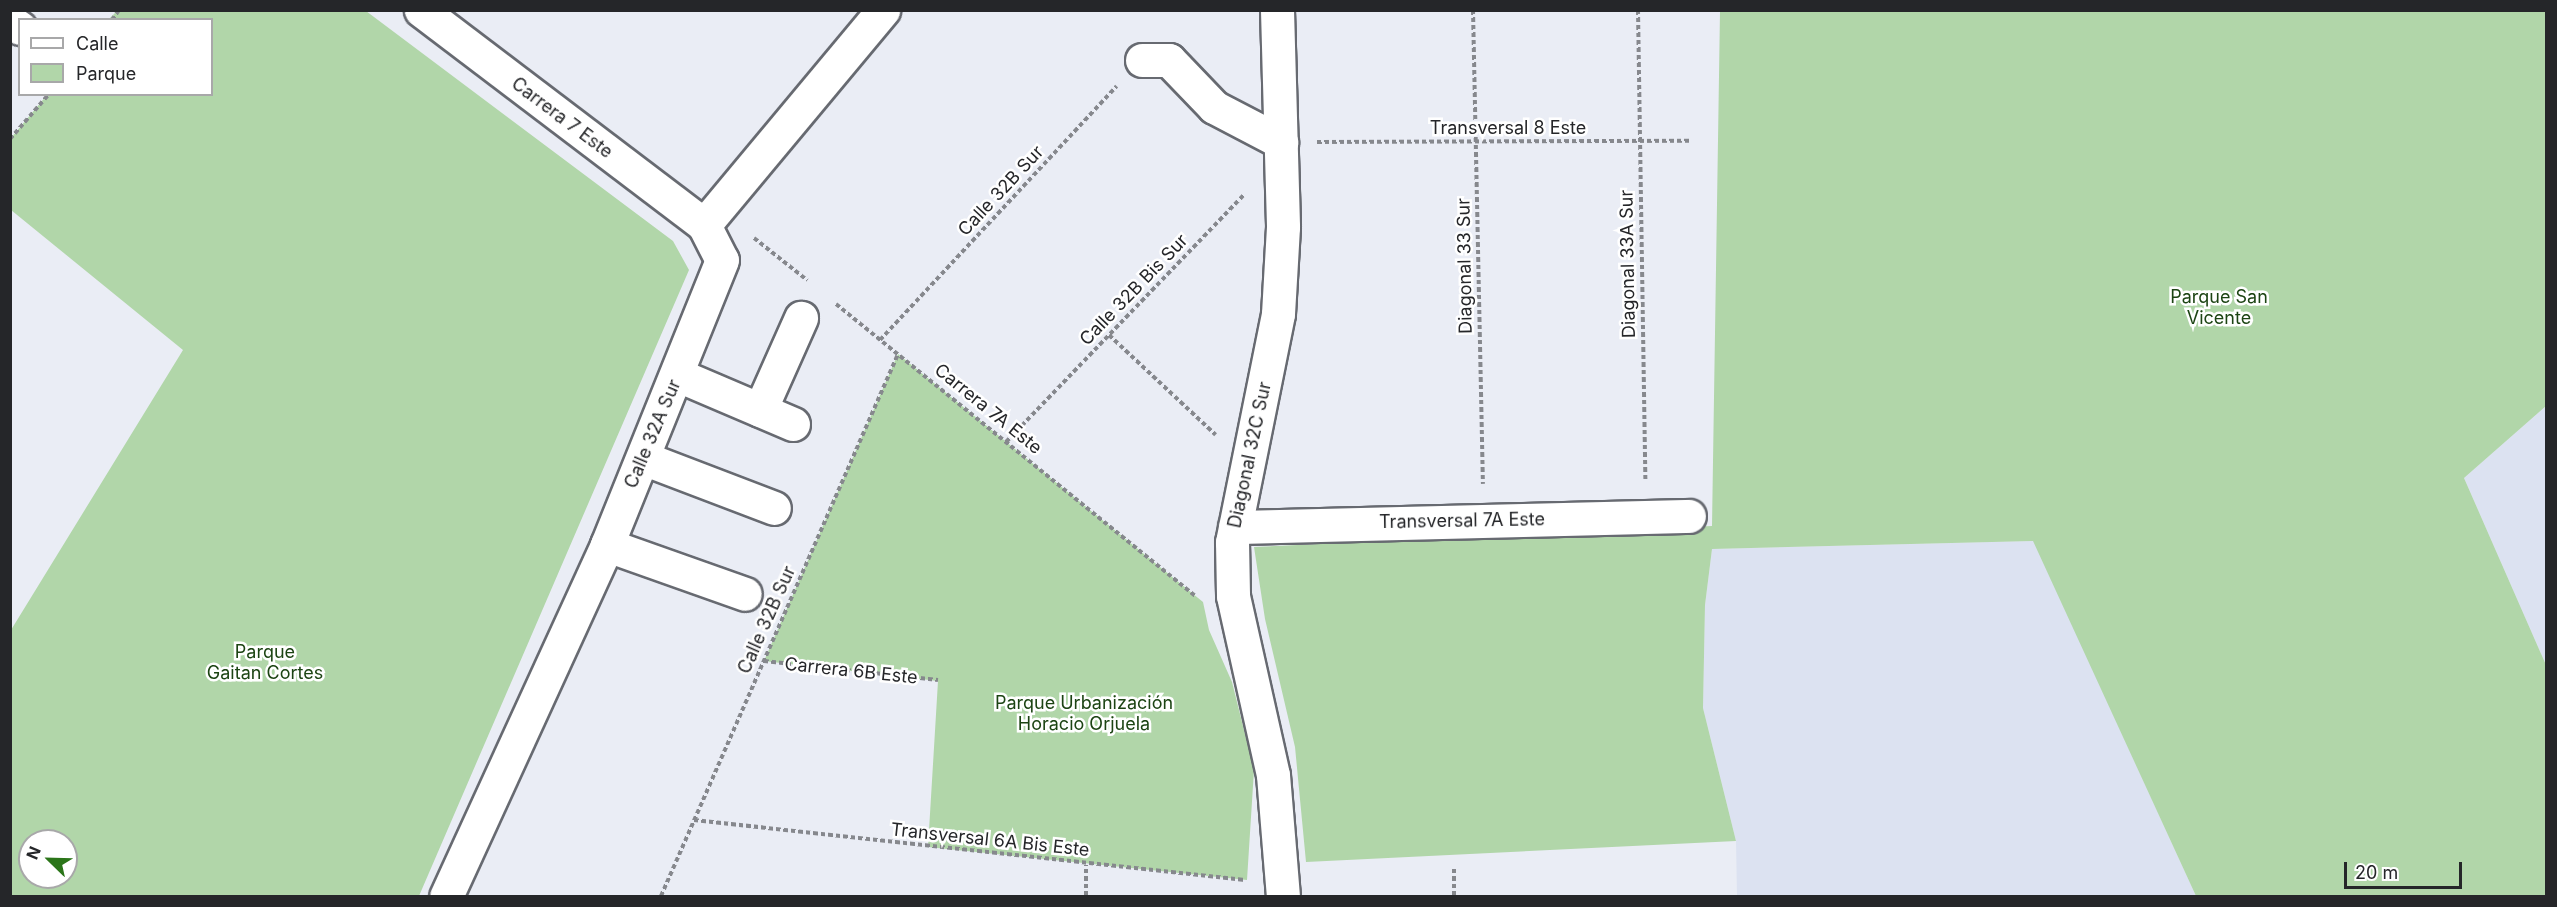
<!DOCTYPE html>
<meta charset="utf-8">
<style>
body{margin:0}
#map{position:relative;width:2557px;height:907px;overflow:hidden;background:#eaedf5;font-family:Inter,sans-serif}
div>[style]{position:absolute}
.built>*{inset:0;background:#dce2f1}
.green>*{inset:0;background:#b1d6a9}
.path>*{height:4px;margin-top:-2px;transform-origin:0;background:repeating-linear-gradient(90deg,#86888d 0 4.5px,transparent 0 7.5px)}
.roads{filter:drop-shadow(2px 0 #676a71) drop-shadow(-2px 0 #676a71) drop-shadow(0 2px #676a71) drop-shadow(0 -2px #676a71)}
.minor>*{height:33px;margin:-16.5px;padding:0 16.5px;transform-origin:16.5px;border-radius:16.5px;background:#fff}
span{translate:-50% -50%;white-space:nowrap;text-align:center;line-height:1.15;-webkit-text-stroke:5px #fff;paint-order:stroke}
.street-label{font-size:18px;color:#252629}
.park-label{font-size:18px;color:#1c4413}
.frame{position:absolute;inset:0;border:12px solid #252629;pointer-events:none}
.legend{position:absolute;left:18px;top:18px;width:195px;height:78px;box-sizing:border-box;background:#fff;border:2px solid #a8a8a9;margin:0;padding:8px 10px;list-style:none;font-size:18px;color:#252629}
.legend li{display:flex;align-items:center;gap:12px;height:30px}
.legend b{width:30px;border:2px solid #a8a8a9}
.north{position:absolute;left:18px;top:829px;width:60px;height:60px;box-sizing:border-box;background:#fff;border:2px solid #a8a8a9;border-radius:50%;rotate:293deg;font-size:16px;font-weight:700;line-height:24px;text-align:center;color:#252629}
.north::after{content:'';display:block;margin:auto;width:21px;height:27px;background:#2b7519;clip-path:polygon(50% 0,100% 100%,50% 72%,0 100%)}
.scale{position:absolute;left:2344px;top:862px;width:118px;height:27px;box-sizing:border-box;border:3px solid #252629;border-top:0;padding-left:8px;font-size:18px;line-height:21px;white-space:nowrap;color:#252629;-webkit-text-stroke:4px #fff;paint-order:stroke}
</style>
<div id="map">
<div class="built">
<i style="clip-path:polygon(2546px 406px,2546px 665px,2464px 478px)"></i>
<i style="clip-path:polygon(2034px 541px,2196px 896px,1737px 896px,1736px 841px,1703px 708px,1705px 605px,1712px 549px)"></i>
</div>
<div class="green">
<i style="clip-path:polygon(evenodd,117px 11px,366px 11px,673px 241px,689px 270px,419px 896px,11px 896px,11px 630px,183px 350px,11px 210px,11px 138px,47px 95px,212px 94px,212px 20px,109px 19px,117px 11px,30px 841px,66px 841px,66px 877px,30px 877px,30px 841px)"></i>
<i style="clip-path:polygon(1720px 11px,2546px 11px,2546px 406px,2464px 478px,2546px 665px,2546px 896px,2196px 896px,2033px 541px,1712px 549px,1705px 605px,1703px 708px,1736px 841px,1306px 862px,1295px 747px,1265px 619px,1254px 547px,1712px 526px)"></i>
<i style="clip-path:polygon(898px 354px,1203px 602px,1209px 630px,1232px 682px,1254px 770px,1247px 880px,928px 847px,938px 681px,764px 661px)"></i>
</div>
<div class="path">
<i style="left:1473px;top:10px;width:474px;rotate:88.8deg"></i>
<i style="left:1638px;top:10px;width:470px;rotate:89.1deg"></i>
<i style="left:112px;top:20px;width:12px;rotate:-55deg"></i>
<i style="left:10px;top:139px;width:60px;rotate:-49.1deg"></i>
<i style="left:1317px;top:142px;width:374px;rotate:-0.2deg"></i>
<i style="left:754px;top:238px;width:68px;rotate:38.4deg"></i>
<i style="left:836px;top:304px;width:463px;rotate:39.1deg"></i>
<i style="left:1109px;top:335px;width:146px;rotate:43.1deg"></i>
<i style="left:880px;top:340px;width:347px;rotate:-47deg"></i>
<i style="left:1006px;top:442px;width:344px;rotate:-46.1deg"></i>
<i style="left:764px;top:661px;width:175px;rotate:6.2deg"></i>
<i style="left:694px;top:820px;width:554px;rotate:6.21deg"></i>
<i style="left:661px;top:896px;width:592px;rotate:-66.38deg"></i>
<i style="left:1086px;top:896px;width:31px;rotate:-90deg"></i>
<i style="left:1454px;top:896px;width:30px;rotate:-90deg"></i>
</div>
<div class="roads">
<div class="minor">
<i style="left:421px;top:10px;width:355px;rotate:37.2deg"></i>
<i style="left:704px;top:225px;width:39px;rotate:63deg"></i>
<i style="left:722px;top:260px;width:307px;rotate:112deg"></i>
<i style="left:607px;top:545px;width:386px;rotate:114.6deg"></i>
<i style="left:1277px;top:10px;width:217px;rotate:88.4deg"></i>
<i style="left:1283px;top:227px;width:87px;rotate:93.3deg"></i>
<i style="left:1278px;top:314px;width:233px;rotate:101.4deg"></i>
<i style="left:1232px;top:542px;width:54px;rotate:88.9deg"></i>
<i style="left:1233px;top:596px;width:183px;rotate:77.4deg"></i>
<i style="left:1273px;top:775px;width:121px;rotate:85.3deg"></i>
<i style="left:10px;top:21px;width:12px;rotate:35deg"></i>
<i style="left:1142px;top:60px;width:27px"></i>
<i style="left:1169px;top:60px;width:65px;rotate:46.2deg"></i>
<i style="left:1214px;top:107px;width:76px;rotate:27.6deg"></i>
<i style="left:704px;top:225px;width:280px;rotate:-50.2deg"></i>
<i style="left:678px;top:375px;width:125px;rotate:23.1deg"></i>
<i style="left:760px;top:410px;width:101px;rotate:-66deg"></i>
<i style="left:643px;top:458px;width:140px;rotate:20.9deg"></i>
<i style="left:1235px;top:527px;width:454px;rotate:-1.4deg"></i>
<i style="left:607px;top:545px;width:146px;rotate:19.5deg"></i>
</div>
</div>
<div class="street-label">
<span style="left:562px;top:118px;rotate:37deg">Carrera 7 Este</span>
<span style="left:1508px;top:128px">Transversal 8 Este</span>
<span style="left:1001px;top:191px;rotate:-47deg">Calle 32B Sur</span>
<span style="left:1628px;top:264px;rotate:-91deg">Diagonal 33A Sur</span>
<span style="left:1465px;top:266px;rotate:-91deg">Diagonal 33 Sur</span>
<span style="left:1134px;top:290px;rotate:-46deg">Calle 32B Bis Sur</span>
<span style="left:988px;top:409px;rotate:39deg">Carrera 7A Este</span>
<span style="left:653px;top:434px;rotate:-67deg">Calle 32A Sur</span>
<span style="left:1250px;top:455px;rotate:-78deg">Diagonal 32C Sur</span>
<span style="left:1462px;top:521px;rotate:-1deg">Transversal 7A Este</span>
<span style="left:767px;top:620px;rotate:-66deg">Calle 32B Sur</span>
<span style="left:851px;top:671px;rotate:6deg">Carrera 6B Este</span>
<span style="left:990px;top:840px;rotate:6deg">Transversal 6A Bis Este</span>
</div>
<div class="park-label">
<span style="left:2219px;top:308px">Parque San<br>Vicente</span>
<span style="left:265px;top:663px">Parque<br>Gaitan Cortes</span>
<span style="left:1084px;top:714px">Parque Urbanización<br>Horacio Orjuela</span>
</div>
<div class="frame"></div>
<ul class="legend">
<li><b style="height:8px;background:#fff"></b>Calle</li>
<li><b style="height:16px;background:#b1d6a9"></b>Parque</li>
</ul>
<div class="north">N</div>
<div class="scale">20 m</div>
</div>
